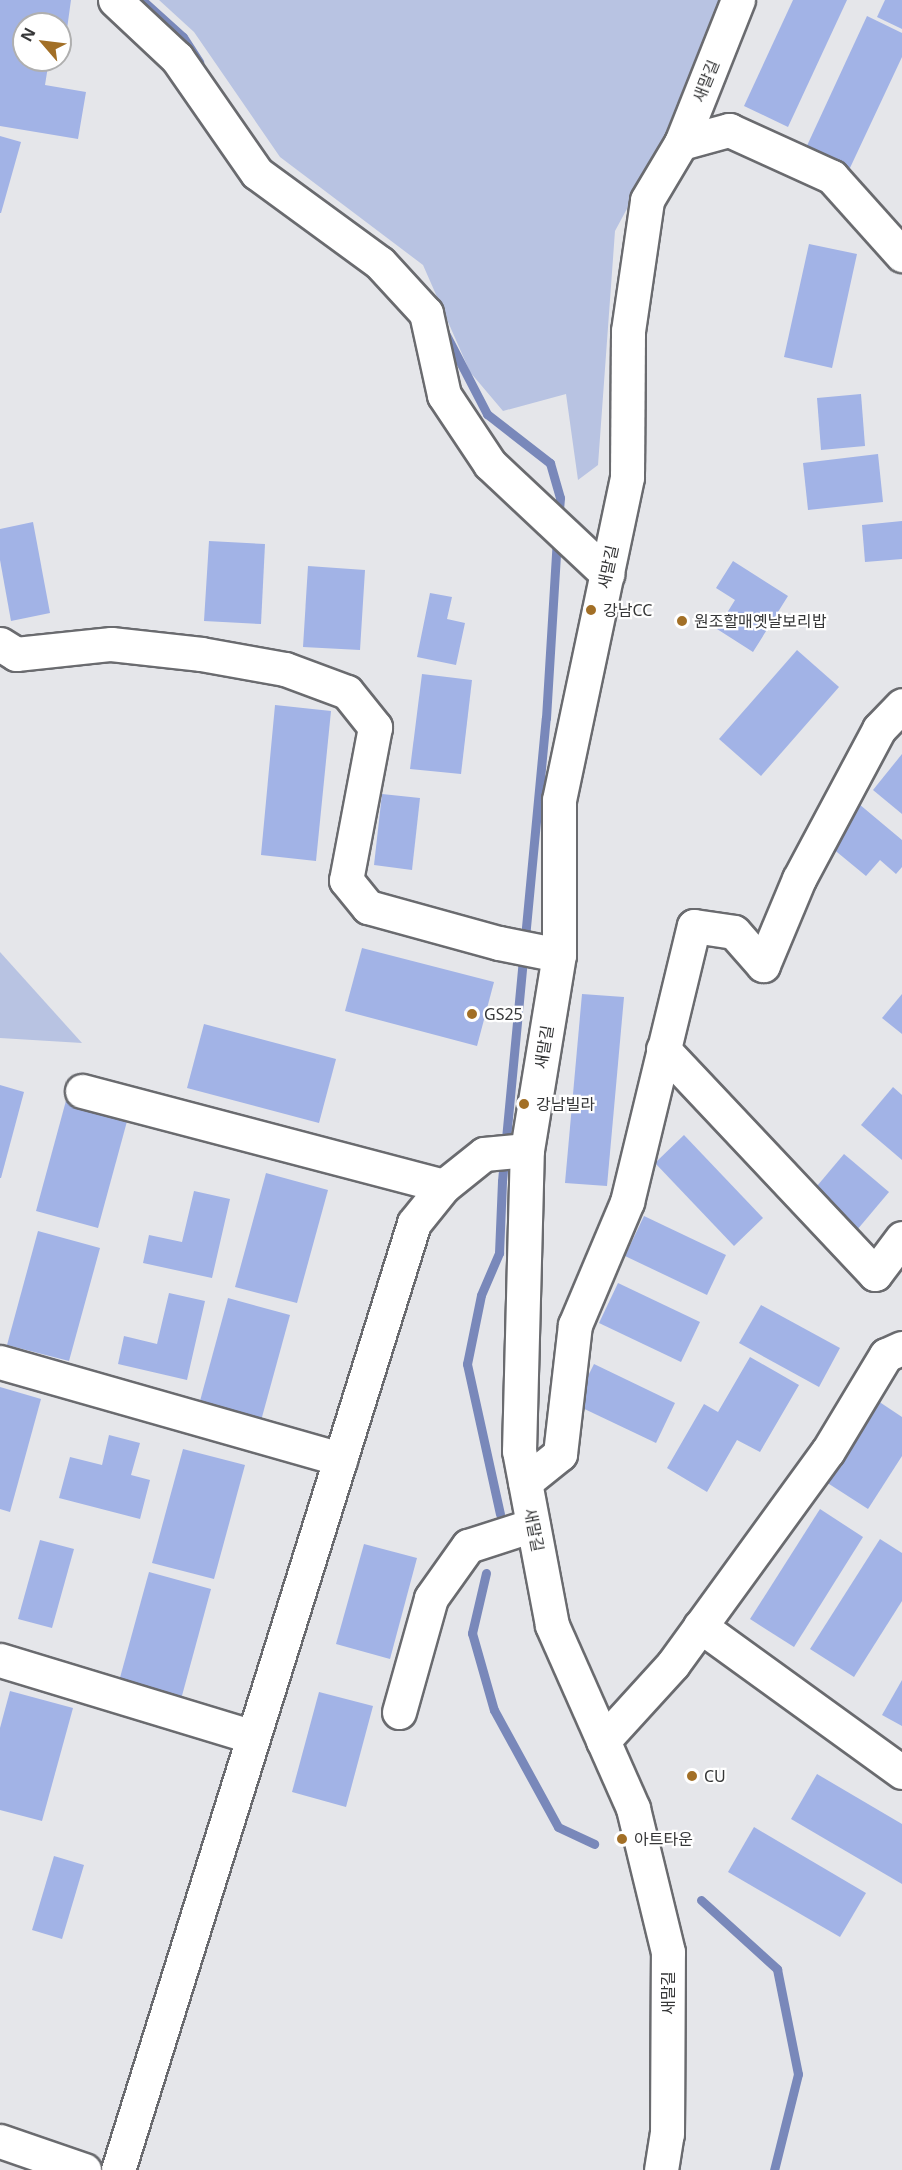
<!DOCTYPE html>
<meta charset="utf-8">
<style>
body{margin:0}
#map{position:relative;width:902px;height:2170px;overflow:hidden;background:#e5e6ea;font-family:"Noto Sans","Noto Sans KR",sans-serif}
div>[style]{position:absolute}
.green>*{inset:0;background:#b8c3e2}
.stream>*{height:9px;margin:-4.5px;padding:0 4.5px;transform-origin:4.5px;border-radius:4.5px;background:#7988ba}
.building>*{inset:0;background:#a2b3e6}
.roads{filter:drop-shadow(2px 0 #6a6b6f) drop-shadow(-2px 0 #6a6b6f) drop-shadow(0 2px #6a6b6f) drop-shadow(0 -2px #6a6b6f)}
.minor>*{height:33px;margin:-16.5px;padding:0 16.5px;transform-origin:16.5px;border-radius:16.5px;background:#fff}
.dots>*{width:16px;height:16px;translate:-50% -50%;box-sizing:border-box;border:3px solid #fff;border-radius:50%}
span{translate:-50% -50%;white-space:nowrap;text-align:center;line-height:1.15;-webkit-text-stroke:4.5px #fff;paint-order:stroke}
.street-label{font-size:16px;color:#363738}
.poi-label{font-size:16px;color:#363738}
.left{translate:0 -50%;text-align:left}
.north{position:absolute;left:12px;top:12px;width:60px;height:60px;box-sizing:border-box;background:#fff;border:2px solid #afafaf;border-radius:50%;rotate:298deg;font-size:16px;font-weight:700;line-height:24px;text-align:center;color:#363738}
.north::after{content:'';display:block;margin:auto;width:21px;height:27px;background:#a26f26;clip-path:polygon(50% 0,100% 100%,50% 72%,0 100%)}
</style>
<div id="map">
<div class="green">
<i style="clip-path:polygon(159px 0,732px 0,730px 17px,615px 231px,598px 465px,578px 480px,566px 394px,503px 411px,470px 372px,423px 265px,280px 157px,194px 32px)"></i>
<i style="clip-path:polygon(0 952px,82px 1043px,0 1038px)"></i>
</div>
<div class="stream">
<i style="left:142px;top:0;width:55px;rotate:42.1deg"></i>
<i style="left:183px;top:37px;width:30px;rotate:57deg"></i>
<i style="left:443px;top:329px;width:96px;rotate:62.6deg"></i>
<i style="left:487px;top:414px;width:80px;rotate:37.9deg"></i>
<i style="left:550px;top:463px;width:36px;rotate:74deg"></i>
<i style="left:560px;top:498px;width:21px;rotate:95deg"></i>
<i style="left:500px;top:1514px;width:154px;rotate:-102.4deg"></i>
<i style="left:467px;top:1364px;width:70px;rotate:-78.5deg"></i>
<i style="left:481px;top:1295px;width:46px;rotate:-66.8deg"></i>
<i style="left:499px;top:1253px;width:72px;rotate:-87.6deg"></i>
<i style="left:502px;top:1181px;width:465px;rotate:-84.6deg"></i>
<i style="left:546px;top:718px;width:180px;rotate:-86.5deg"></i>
<i style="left:486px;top:1573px;width:62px;rotate:103.1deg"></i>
<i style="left:472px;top:1633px;width:80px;rotate:74.1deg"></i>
<i style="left:494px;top:1710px;width:133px;rotate:61.3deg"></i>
<i style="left:558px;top:1827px;width:40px;rotate:25deg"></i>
<i style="left:701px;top:1900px;width:103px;rotate:42.2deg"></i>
<i style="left:777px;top:1969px;width:107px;rotate:78.7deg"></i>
<i style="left:798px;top:2074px;width:99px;rotate:104deg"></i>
</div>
<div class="building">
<i style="clip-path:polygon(0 0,71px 0,67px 29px,60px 31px,60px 24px,24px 24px,24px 60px,49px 60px,45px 85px,86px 92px,78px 139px,0 126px)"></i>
<i style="clip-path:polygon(793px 0,847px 0,788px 127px,744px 106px)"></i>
<i style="clip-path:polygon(885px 0,902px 0,902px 29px,877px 17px)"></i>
<i style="clip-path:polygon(867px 16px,902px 33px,902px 57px,849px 170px,805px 150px)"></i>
<i style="clip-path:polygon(0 136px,21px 142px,1px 213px,0 213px)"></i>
<i style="clip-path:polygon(809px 244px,857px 254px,832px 368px,784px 357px)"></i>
<i style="clip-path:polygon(861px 394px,865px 446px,821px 450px,817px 398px)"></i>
<i style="clip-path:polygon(878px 454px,883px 502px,808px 510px,803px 463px)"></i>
<i style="clip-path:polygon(902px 521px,902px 559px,865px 562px,862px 525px)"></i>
<i style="clip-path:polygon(33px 522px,50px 613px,11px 621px,0 560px,0 529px)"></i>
<i style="clip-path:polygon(209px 541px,265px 544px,261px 624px,204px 621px)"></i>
<i style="clip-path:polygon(733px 561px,788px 596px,753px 652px,717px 629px,735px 600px,716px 588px)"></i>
<i style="clip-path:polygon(308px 566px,365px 570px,360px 650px,303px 647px)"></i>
<i style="clip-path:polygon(430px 593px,452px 597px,447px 619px,465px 623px,456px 665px,417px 657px)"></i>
<i style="clip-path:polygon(797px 650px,839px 687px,761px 776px,719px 739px)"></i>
<i style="clip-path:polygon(422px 674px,472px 680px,461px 774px,410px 769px)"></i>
<i style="clip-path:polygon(275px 705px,331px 711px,316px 861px,261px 855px)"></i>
<i style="clip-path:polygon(902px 754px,902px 814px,873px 790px)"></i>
<i style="clip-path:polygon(382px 794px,420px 798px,412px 870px,374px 865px)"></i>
<i style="clip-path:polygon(859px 804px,902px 840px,902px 867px,896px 874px,880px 860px,866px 876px,826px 843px)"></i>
<i style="clip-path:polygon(362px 948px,494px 982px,477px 1046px,345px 1011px)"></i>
<i style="clip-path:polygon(582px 994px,624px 997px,607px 1186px,565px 1183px)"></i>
<i style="clip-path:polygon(902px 994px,902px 1034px,882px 1018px)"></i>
<i style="clip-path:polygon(204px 1024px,336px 1059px,319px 1123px,187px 1088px)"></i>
<i style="clip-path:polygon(0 1085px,24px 1092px,1px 1178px,0 1178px)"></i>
<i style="clip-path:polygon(893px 1087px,902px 1095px,902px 1160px,861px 1125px)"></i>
<i style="clip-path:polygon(67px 1097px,129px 1114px,98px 1228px,36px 1211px)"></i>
<i style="clip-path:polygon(684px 1135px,763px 1218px,734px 1246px,655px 1163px)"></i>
<i style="clip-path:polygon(844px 1154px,889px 1192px,857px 1230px,812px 1192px)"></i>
<i style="clip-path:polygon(266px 1173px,328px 1190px,297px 1303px,235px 1287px)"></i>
<i style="clip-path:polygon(194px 1191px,230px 1199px,212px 1278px,143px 1263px,149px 1235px,182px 1242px)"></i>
<i style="clip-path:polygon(644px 1216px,726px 1255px,707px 1295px,625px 1256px)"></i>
<i style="clip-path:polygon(38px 1231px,100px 1248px,69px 1361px,7px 1345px)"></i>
<i style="clip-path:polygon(618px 1283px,700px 1322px,681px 1362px,599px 1323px)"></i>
<i style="clip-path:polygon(169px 1293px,205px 1301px,187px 1380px,118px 1364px,124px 1336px,157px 1344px)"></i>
<i style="clip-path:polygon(228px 1298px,290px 1315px,259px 1428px,197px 1412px)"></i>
<i style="clip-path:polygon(761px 1305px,840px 1348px,819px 1387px,739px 1343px)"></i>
<i style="clip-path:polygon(750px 1357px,799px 1385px,760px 1452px,737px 1440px,707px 1492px,667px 1468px,704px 1404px,718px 1412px)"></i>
<i style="clip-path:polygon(594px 1364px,675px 1403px,656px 1443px,574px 1404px)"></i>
<i style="clip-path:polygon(0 1387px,41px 1399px,10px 1512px,0 1509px)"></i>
<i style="clip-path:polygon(878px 1401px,902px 1417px,902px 1456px,868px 1509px,826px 1482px)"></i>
<i style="clip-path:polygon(109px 1435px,140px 1443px,131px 1475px,150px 1480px,140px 1519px,59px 1498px,70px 1457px,102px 1465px)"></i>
<i style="clip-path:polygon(183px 1449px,245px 1465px,214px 1579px,152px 1563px)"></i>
<i style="clip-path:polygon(820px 1509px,863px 1537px,794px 1647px,750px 1619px)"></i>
<i style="clip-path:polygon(880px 1539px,902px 1553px,902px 1601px,854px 1677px,810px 1649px)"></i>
<i style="clip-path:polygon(40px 1540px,74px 1549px,52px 1628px,18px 1619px)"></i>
<i style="clip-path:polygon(364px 1544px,417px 1558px,390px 1659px,336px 1644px)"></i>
<i style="clip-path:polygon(149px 1572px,211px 1589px,180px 1703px,118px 1685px)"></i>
<i style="clip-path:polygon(902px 1680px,902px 1726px,882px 1715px)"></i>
<i style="clip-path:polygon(10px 1691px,73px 1708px,42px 1821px,0 1810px,0 1728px)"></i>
<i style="clip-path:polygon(319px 1692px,373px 1706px,346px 1807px,292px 1792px)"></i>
<i style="clip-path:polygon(817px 1774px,902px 1824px,902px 1884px,791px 1819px)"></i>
<i style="clip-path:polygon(754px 1827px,866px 1893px,840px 1937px,728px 1872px)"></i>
<i style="clip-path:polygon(54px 1856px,84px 1865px,62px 1939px,32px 1930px)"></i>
</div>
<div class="roads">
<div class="minor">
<i style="left:115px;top:0;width:85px;rotate:43.1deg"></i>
<i style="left:177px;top:58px;width:140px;rotate:55.2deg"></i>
<i style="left:257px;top:173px;width:152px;rotate:36.2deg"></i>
<i style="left:380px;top:263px;width:68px;rotate:47.4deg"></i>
<i style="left:426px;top:313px;width:84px;rotate:77.6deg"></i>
<i style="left:444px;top:395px;width:83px;rotate:56.3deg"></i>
<i style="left:490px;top:464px;width:161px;rotate:43.2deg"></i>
<i style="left:681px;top:143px;width:50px;rotate:-15.2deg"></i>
<i style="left:729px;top:130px;width:113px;rotate:24.5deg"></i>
<i style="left:832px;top:177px;width:105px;rotate:48.1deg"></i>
<i style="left:0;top:644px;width:19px;rotate:32deg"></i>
<i style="left:16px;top:654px;width:96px;rotate:-6deg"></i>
<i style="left:111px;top:644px;width:91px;rotate:6.3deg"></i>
<i style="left:201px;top:654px;width:85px;rotate:10.1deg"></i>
<i style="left:285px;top:669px;width:66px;rotate:20.4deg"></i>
<i style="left:347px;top:692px;width:45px;rotate:51.3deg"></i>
<i style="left:375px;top:727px;width:156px;rotate:100.7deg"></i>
<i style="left:346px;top:880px;width:35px;rotate:51deg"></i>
<i style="left:368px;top:907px;width:136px;rotate:15.4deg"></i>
<i style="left:499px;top:943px;width:61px;rotate:11.3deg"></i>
<i style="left:663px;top:1049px;width:309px;rotate:46.7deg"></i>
<i style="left:875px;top:1274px;width:45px;rotate:-53.1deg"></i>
<i style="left:82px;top:1091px;width:374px;rotate:14.7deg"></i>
<i style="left:0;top:1362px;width:354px;rotate:15.9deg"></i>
<i style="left:525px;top:1482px;width:45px;rotate:-38.7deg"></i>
<i style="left:560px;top:1454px;width:130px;rotate:-83.4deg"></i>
<i style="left:575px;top:1325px;width:134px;rotate:-67.1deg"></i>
<i style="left:627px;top:1202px;width:284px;rotate:-76.4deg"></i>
<i style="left:694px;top:926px;width:40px;rotate:8.5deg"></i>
<i style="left:734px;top:932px;width:44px;rotate:48.7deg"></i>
<i style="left:763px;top:965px;width:93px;rotate:-67.3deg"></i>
<i style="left:799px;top:879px;width:170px;rotate:-61.9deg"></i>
<i style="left:879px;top:729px;width:33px;rotate:-46deg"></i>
<i style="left:700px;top:1626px;width:249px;rotate:35.9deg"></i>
<i style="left:0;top:1660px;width:264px;rotate:16.9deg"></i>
<i style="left:399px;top:1712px;width:118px;rotate:-74.3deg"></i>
<i style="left:431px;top:1598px;width:64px;rotate:-54.6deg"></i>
<i style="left:468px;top:1546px;width:68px;rotate:-17.9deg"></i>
<i style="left:603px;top:1741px;width:104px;rotate:-47.7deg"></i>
<i style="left:673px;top:1664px;width:263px;rotate:-54deg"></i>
<i style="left:828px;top:1451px;width:112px;rotate:-58.9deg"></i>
<i style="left:886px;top:1355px;width:17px;rotate:-24deg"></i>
<i style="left:0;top:2141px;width:89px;rotate:19deg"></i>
<i style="left:118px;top:2170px;width:992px;rotate:-72.64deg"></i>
<i style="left:414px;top:1223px;width:48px;rotate:-51deg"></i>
<i style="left:444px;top:1186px;width:51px;rotate:-38.7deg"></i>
<i style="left:484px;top:1154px;width:43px;rotate:-5.3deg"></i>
<i style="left:661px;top:2170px;width:36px;rotate:-81deg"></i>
<i style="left:667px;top:2134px;width:182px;rotate:-89.7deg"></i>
<i style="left:668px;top:1952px;width:148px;rotate:-103.7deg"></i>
<i style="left:633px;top:1808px;width:200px;rotate:-113.9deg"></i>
<i style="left:552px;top:1625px;width:177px;rotate:-100.7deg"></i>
<i style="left:519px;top:1451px;width:301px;rotate:-88.5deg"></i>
<i style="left:527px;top:1150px;width:198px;rotate:-80.7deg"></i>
<i style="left:559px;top:955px;width:155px;rotate:-90deg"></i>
<i style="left:559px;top:800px;width:330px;rotate:-78.1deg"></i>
<i style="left:627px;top:477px;width:146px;rotate:-89.6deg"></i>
<i style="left:628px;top:331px;width:132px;rotate:-81.7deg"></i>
<i style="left:647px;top:200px;width:66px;rotate:-59.2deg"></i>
<i style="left:681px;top:143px;width:154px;rotate:-68.3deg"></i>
</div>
</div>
<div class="dots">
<i style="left:591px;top:610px;background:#a26f26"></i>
<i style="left:682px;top:621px;background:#a26f26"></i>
<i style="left:472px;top:1014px;background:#a26f26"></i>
<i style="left:524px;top:1104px;background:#a26f26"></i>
<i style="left:692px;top:1776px;background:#a26f26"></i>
<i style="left:622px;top:1839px;background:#a26f26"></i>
</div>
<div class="street-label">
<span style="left:706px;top:81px;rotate:-68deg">새말길</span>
<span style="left:608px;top:567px;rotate:-78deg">새말길</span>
<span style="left:544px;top:1047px;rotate:-81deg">새말길</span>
<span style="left:534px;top:1530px;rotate:79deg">새말길</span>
<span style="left:668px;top:1993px;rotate:-90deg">새말길</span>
</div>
<div class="poi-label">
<span class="left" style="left:603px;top:610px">강남CC</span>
<span class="left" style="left:694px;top:621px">원조할매옛날보리밥</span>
<span class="left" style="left:484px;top:1014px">GS25</span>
<span class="left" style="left:536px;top:1104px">강남빌라</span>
<span class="left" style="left:704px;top:1776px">CU</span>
<span class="left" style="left:634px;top:1839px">아트타운</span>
</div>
<div class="north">N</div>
</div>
